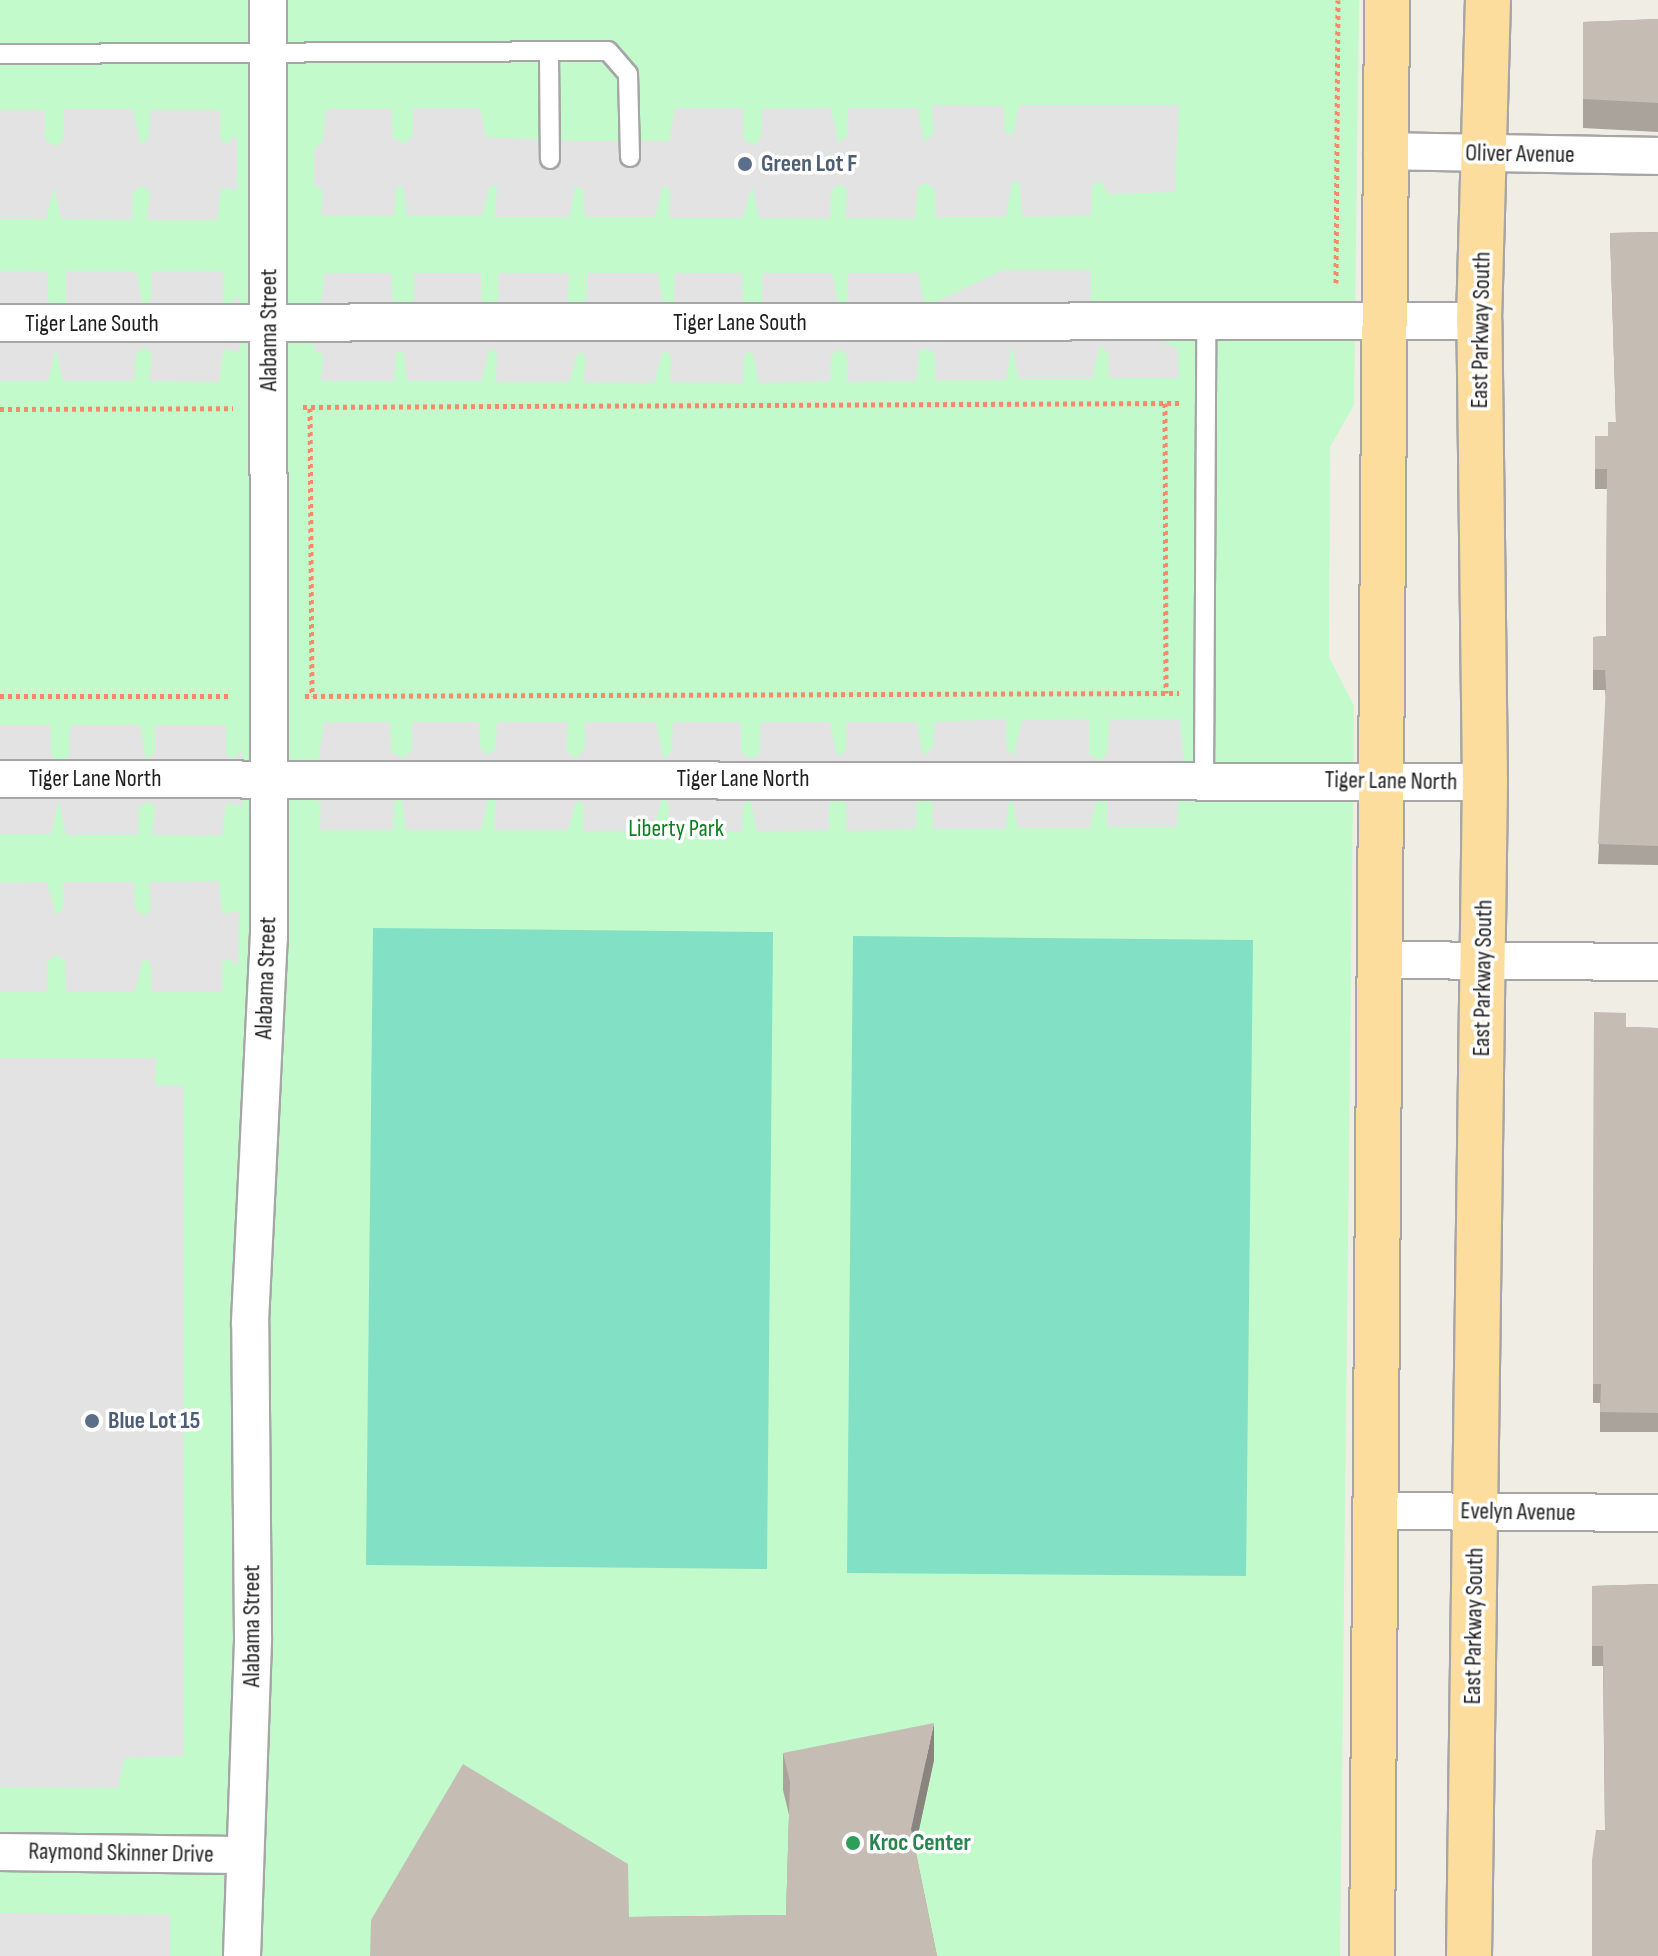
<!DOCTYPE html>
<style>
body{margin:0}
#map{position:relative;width:1658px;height:1956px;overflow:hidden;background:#f0ede5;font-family:"Sofia Sans Condensed",sans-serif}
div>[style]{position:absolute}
.park>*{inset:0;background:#c2facc}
.pitch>*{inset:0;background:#82e0c5}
.parking>*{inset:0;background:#e3e3e3}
.path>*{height:5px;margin-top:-2.5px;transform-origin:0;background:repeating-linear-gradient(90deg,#fc886a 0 4px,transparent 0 8px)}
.roads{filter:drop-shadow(2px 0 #a6a6a6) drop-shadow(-2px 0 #a6a6a6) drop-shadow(0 2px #a6a6a6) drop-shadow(0 -2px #a6a6a6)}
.lane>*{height:18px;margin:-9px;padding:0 9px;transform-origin:9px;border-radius:9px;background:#fff}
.street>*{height:36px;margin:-18px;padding:0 18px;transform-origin:18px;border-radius:18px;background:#fff}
.primary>*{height:44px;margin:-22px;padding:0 22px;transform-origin:22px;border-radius:22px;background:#fddd9d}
.wall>*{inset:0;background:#a9a39b}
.shaded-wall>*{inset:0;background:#8a847e}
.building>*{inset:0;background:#c5bdb4}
.dots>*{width:22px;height:22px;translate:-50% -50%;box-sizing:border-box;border:4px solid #fff;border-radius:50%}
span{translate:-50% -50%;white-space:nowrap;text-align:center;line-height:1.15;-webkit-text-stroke:7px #fff;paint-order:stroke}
.street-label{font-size:24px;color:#1f1f1f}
.service-label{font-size:24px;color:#4e5e75;font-weight:700}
.left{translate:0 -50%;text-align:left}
.park-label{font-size:24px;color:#0a801f}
.leisure-label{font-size:24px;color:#27864d;font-weight:700}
</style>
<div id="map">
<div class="park">
<i style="clip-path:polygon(0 0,1359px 0,1354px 405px,1330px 447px,1329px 657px,1354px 706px,1340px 1956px,0 1956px)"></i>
</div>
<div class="pitch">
<i style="clip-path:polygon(373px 928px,773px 932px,767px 1569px,366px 1565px)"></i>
<i style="clip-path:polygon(853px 936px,1253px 940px,1246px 1576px,847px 1573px)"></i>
</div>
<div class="parking">
<i style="clip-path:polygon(932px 105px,1004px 106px,1004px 131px,1013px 136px,1019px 105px,1179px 105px,1175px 192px,1109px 194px,1100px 180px,1092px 186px,1091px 216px,1022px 217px,1020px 185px,1012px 181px,1006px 217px,936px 217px,935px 189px,926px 183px,918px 187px,915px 219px,845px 218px,847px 190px,840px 184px,831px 191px,830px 219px,759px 218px,752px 185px,743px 218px,669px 218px,670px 190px,663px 185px,655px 217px,585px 217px,583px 190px,575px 186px,569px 217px,495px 217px,497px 187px,490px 185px,482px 216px,407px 216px,403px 185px,396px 188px,394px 216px,321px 216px,323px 190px,314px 185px,314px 148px,323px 141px,326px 109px,392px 109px,393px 138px,404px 144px,413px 136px,413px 108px,480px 108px,486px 137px,578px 141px,669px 141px,675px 108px,743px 108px,743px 138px,753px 145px,761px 139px,762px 109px,831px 108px,838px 143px,847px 136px,848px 108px,918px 108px,924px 142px,934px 133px)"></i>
<i style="clip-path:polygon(64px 109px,133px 109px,141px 145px,149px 138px,150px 110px,220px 110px,220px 139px,227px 144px,237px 135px,237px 190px,221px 188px,217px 220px,147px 220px,150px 191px,142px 186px,133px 192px,132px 220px,61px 219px,54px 186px,46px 219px,0 219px,0 110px,45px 110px,45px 139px,55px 147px,63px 140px)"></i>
<i style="clip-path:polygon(1003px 270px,1091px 270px,1091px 305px,1178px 349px,1179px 378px,1109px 378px,1108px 353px,1100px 345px,1092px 379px,1019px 379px,1012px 345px,1006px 380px,935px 380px,935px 354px,926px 348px,919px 351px,917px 381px,847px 382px,847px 355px,840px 349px,831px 355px,830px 381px,759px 383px,752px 350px,744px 356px,743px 383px,670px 382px,671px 355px,663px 350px,654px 383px,584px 382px,586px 355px,578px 352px,569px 382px,496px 382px,497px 351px,489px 349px,482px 381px,407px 381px,403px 350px,396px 353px,394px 381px,321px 381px,323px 354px,314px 350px,325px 273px,392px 273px,393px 303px,404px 309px,414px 301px,414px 273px,481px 273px,481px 299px,490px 306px,498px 300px,498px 273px,569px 273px,568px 302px,577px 309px,587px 299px,587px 273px,658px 273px,664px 310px,674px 303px,674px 273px,742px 273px,743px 303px,753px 310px,762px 304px,762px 273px,832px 273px,839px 308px,847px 301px,848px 273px,918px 273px,925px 307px)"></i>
<i style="clip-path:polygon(0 271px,47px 271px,48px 301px,57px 308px,66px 302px,66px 271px,136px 271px,143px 306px,151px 300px,152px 271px,223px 271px,223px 301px,229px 305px,239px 296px,240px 352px,223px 349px,219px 382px,149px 381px,152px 353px,144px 347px,136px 354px,134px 381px,63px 381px,56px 348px,48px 381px,0 381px)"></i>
<i style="clip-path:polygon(1006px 719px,1006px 748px,1014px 756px,1022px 720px,1089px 719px,1089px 754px,1099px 761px,1107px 753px,1110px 719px,1180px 719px,1186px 795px,1178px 800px,1177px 827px,1107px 827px,1107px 802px,1098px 794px,1090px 828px,1018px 828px,1011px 794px,1005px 829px,933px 829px,933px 803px,924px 797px,917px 800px,916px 829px,846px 831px,846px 804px,838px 798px,829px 804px,829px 830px,757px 832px,750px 799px,743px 805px,742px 832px,668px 831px,669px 803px,662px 798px,653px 831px,583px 831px,584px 804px,576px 801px,568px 830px,494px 830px,496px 800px,488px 798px,481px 830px,406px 830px,402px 798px,394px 802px,393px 830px,320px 830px,321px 803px,313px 799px,324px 722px,390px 722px,391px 752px,403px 758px,412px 750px,412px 722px,479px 722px,480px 748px,489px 755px,496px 749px,497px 722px,568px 722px,566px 751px,576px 758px,585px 748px,585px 722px,656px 722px,663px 759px,672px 752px,673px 722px,741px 722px,741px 752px,752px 759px,760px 753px,761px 722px,830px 722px,837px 757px,846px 750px,846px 722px,917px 722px,923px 756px,933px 747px,935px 722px)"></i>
<i style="clip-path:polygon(0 725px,50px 725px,51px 755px,61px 762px,69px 756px,70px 725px,140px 725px,146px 760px,155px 753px,155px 725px,226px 725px,226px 754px,233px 759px,242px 750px,243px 806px,226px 803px,222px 836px,152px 835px,155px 807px,148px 801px,139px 808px,138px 835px,66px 835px,59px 801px,51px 834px,0 834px)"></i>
<i style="clip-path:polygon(219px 881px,222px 914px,239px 911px,238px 967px,229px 958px,222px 962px,222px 992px,152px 992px,151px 964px,143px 957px,135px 992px,66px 992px,65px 961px,57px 955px,47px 962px,47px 992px,0 992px,0 883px,47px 882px,56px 915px,63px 909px,63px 882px,134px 882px,135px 909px,144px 916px,151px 910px,149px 882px)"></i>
<i style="clip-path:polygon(0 1058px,156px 1058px,155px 1085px,184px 1086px,184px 1756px,124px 1758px,118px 1788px,0 1787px)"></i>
<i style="clip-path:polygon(0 1913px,170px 1915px,170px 1956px,0 1956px)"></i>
</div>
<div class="path">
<i style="left:1336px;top:283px;width:283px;rotate:-89.6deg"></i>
<i style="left:1165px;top:403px;width:290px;rotate:89.8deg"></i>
<i style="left:303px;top:407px;width:878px;rotate:-0.26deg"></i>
<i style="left:310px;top:408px;width:288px;rotate:89.6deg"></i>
<i style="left:0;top:409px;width:233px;rotate:-0.2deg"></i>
<i style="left:0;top:696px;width:231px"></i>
<i style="left:305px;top:696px;width:874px;rotate:-0.2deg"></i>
</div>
<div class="roads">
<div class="lane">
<i style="left:549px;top:53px;width:106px;rotate:89.5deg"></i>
<i style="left:0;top:54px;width:608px;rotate:-0.28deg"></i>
<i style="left:608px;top:51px;width:30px;rotate:49deg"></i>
<i style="left:628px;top:74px;width:83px;rotate:88.6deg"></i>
<i style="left:1204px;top:780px;width:458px;rotate:-89.7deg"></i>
</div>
<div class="street">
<i style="left:1382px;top:151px;width:276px;rotate:1deg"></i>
<i style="left:0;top:323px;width:1479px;rotate:-0.08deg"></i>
<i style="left:0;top:779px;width:1485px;rotate:0.12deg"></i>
<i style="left:1377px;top:960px;width:281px;rotate:0.4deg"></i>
<i style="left:1378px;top:1511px;width:280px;rotate:0.4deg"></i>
<i style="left:0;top:1852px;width:241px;rotate:0.7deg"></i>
<i style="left:242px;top:1956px;width:319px;rotate:-88deg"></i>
<i style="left:253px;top:1637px;width:315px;rotate:-90.5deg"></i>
<i style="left:250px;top:1322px;width:385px;rotate:-87.2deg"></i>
<i style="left:269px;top:937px;width:937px;rotate:-90.06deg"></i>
</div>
<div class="primary">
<i style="left:1372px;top:1956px;width:1956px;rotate:-89.56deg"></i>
<i style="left:1469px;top:1956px;width:1174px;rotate:-89.22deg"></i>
<i style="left:1485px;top:782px;width:461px;rotate:-90.7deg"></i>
<i style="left:1479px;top:321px;width:321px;rotate:-88.4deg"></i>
</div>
</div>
<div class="wall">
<i style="clip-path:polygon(1658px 19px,1658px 132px,1583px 128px,1583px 22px)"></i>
<i style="clip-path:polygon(1658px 232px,1658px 865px,1598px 864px,1606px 699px,1605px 690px,1593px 690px,1593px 637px,1606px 636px,1607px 489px,1595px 489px,1595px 436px,1608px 436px,1616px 422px,1610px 233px)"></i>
<i style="clip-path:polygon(1594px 1012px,1626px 1027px,1658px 1028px,1658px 1432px,1600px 1432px,1600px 1403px,1593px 1403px)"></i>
<i style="clip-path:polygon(1658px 1584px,1605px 1830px,1603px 1666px,1592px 1666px,1592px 1586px)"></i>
<i style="clip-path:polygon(783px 1753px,934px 1760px,915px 1848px,937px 1956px,370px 1956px,629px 1917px,786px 1915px,789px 1815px,783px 1790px)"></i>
</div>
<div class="shaded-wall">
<i style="clip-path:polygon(934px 1723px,934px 1760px,911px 1867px,911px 1829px)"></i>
</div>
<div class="building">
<i style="clip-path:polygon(1658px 19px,1658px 103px,1583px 99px,1583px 22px)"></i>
<i style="clip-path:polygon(1658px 232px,1658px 846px,1598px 844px,1606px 686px,1605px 670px,1593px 670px,1593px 637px,1606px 636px,1607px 469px,1595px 469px,1595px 436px,1608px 436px,1608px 422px,1616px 422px,1610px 233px)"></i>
<i style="clip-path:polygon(1594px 1012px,1626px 1013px,1626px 1027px,1658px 1028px,1658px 1413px,1600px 1412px,1601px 1384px,1593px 1384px)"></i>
<i style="clip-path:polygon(1658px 1584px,1658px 1956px,1592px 1956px,1592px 1860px,1596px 1830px,1605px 1830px,1603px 1646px,1592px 1646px,1592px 1586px)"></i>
<i style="clip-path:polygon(934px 1723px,911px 1829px,937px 1956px,370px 1956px,371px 1920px,463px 1764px,628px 1864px,629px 1917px,786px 1915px,790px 1782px,783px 1753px)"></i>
</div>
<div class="dots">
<i style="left:745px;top:164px;background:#5c6f8a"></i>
<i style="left:92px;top:1421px;background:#5c6f8a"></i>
<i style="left:853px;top:1843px;background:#2e9e5b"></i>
</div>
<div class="street-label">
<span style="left:1520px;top:154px;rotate:1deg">Oliver Avenue</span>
<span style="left:740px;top:323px">Tiger Lane South</span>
<span style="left:92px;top:324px">Tiger Lane South</span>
<span style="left:269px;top:330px;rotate:-90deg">Alabama Street</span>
<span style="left:1481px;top:330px;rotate:-89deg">East Parkway South</span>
<span style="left:95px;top:779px">Tiger Lane North</span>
<span style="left:743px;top:779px">Tiger Lane North</span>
<span style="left:1391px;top:781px;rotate:1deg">Tiger Lane North</span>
<span style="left:266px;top:978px;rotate:-88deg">Alabama Street</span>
<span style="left:1483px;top:978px;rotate:-89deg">East Parkway South</span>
<span style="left:1518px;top:1512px;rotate:1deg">Evelyn Avenue</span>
<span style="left:252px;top:1626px;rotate:-90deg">Alabama Street</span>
<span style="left:1474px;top:1626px;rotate:-89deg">East Parkway South</span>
<span style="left:121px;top:1853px;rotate:1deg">Raymond Skinner Drive</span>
</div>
<div class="service-label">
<span class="left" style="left:761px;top:164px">Green Lot F</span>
<span class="left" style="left:108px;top:1421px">Blue Lot 15</span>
</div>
<div class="park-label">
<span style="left:676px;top:829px">Liberty Park</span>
</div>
<div class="leisure-label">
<span class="left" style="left:869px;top:1843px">Kroc Center</span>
</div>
</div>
